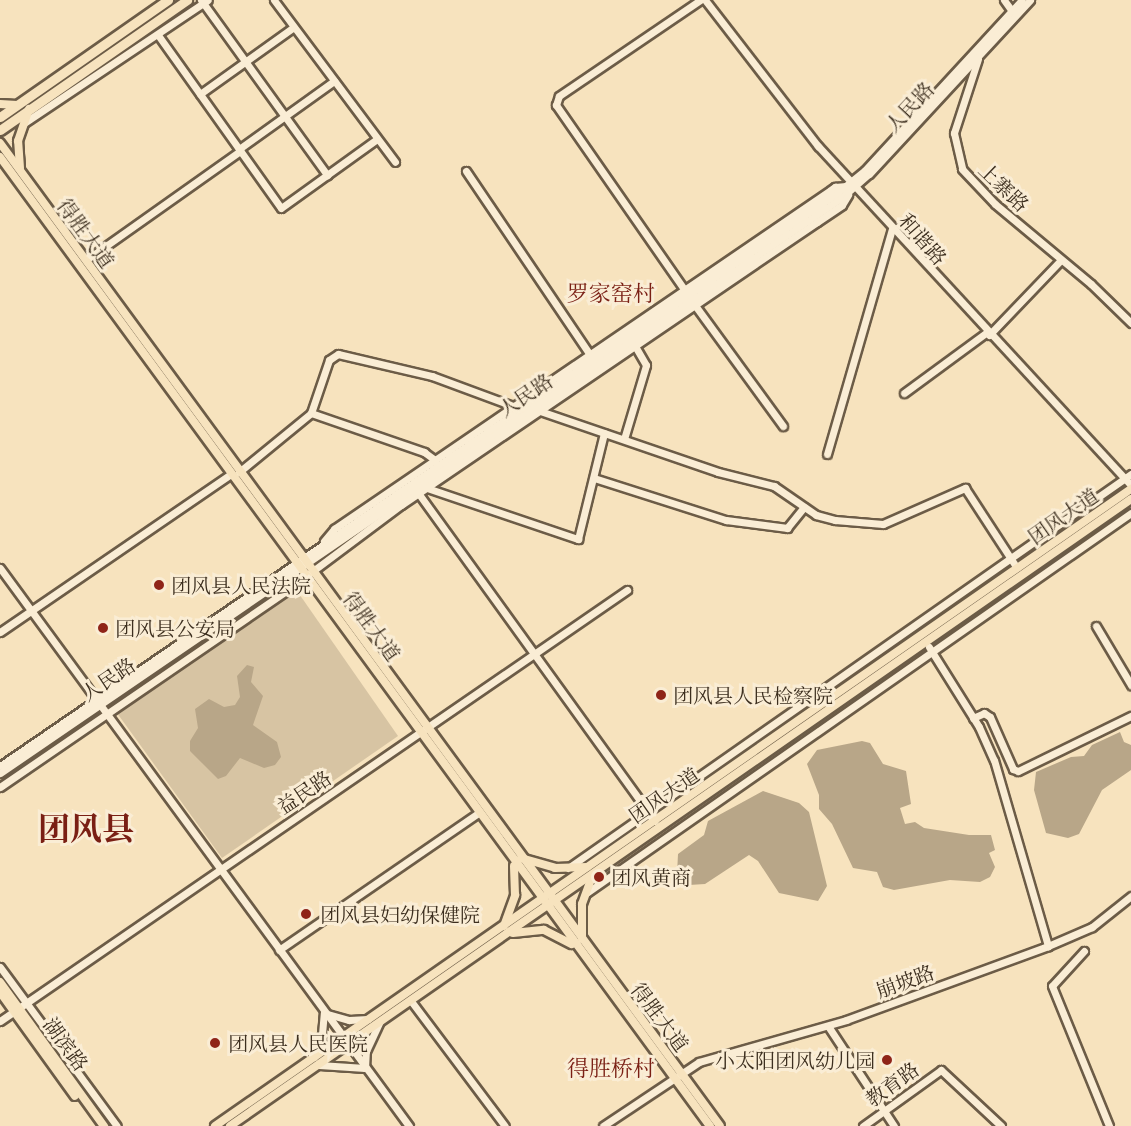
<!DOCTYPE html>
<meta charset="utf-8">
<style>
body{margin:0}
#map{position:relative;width:1131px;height:1126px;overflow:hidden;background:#f7e3be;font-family:"Gentium Book Plus","Noto Serif SC",serif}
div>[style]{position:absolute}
.green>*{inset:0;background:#d7c4a3}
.water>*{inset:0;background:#b8a688}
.roads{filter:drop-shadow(2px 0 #6c5c47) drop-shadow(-2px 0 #6c5c47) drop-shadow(0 2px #6c5c47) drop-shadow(0 -2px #6c5c47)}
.minor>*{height:7px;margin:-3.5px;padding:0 3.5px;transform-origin:3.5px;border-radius:3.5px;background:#faedd5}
.major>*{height:8px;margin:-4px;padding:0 4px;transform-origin:4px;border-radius:4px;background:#f7e3be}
.highway>*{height:9px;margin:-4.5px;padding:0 4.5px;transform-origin:4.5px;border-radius:4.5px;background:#f7e3be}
.dots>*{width:16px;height:16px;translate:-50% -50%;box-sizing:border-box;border:3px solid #faedd5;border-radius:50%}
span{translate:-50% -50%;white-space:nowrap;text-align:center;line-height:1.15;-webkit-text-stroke:6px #faedd5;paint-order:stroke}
.street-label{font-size:20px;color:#3d2f1f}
.poi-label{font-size:20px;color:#3d2f1f}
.left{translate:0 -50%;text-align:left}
.right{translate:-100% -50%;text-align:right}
.quarter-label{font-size:22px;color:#7a1f14}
.town-label{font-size:32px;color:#7a1f14;font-weight:700}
</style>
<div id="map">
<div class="green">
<i style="clip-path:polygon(295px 588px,398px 736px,222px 858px,117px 713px)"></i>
</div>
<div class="water">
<i style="clip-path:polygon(247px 665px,254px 667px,251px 682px,263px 696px,253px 725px,277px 742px,281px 757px,275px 765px,264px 768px,240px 758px,226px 776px,218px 779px,190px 751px,190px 741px,198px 728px,195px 709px,209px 699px,224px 707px,235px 705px,240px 697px,237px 676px)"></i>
<i style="clip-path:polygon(1120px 732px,1124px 742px,1131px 745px,1131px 770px,1102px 790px,1079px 834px,1068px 838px,1046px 833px,1034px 790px,1036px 772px,1071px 757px,1084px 756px,1092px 745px)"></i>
<i style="clip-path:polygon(862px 741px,870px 743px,883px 764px,906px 771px,911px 804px,900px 808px,905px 824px,915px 822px,924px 828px,969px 835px,991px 835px,995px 850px,989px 853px,995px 867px,990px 877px,980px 882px,950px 880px,894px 890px,883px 887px,877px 872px,853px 868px,832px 824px,819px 809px,819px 795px,807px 764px,817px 750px)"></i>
<i style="clip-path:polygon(763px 791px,799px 803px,809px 812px,827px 886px,818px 901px,779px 893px,758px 861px,749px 855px,705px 884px,689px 885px,677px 874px,678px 854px,704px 835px,708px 821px)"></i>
</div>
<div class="roads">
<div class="minor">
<i style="left:201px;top:0;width:216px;rotate:54.2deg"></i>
<i style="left:274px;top:0;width:202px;rotate:53.2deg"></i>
<i style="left:705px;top:0;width:185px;rotate:52.3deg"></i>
<i style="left:818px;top:146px;width:461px;rotate:47.3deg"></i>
<i style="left:1004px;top:0;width:14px;rotate:54deg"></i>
<i style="left:158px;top:35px;width:212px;rotate:54.6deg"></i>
<i style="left:281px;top:208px;width:118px;rotate:-35.7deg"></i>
<i style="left:978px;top:59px;width:78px;rotate:108deg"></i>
<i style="left:954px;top:133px;width:37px;rotate:77deg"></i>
<i style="left:962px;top:169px;width:48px;rotate:46.7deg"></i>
<i style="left:995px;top:204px;width:125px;rotate:39.8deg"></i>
<i style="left:1091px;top:284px;width:56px;rotate:44.3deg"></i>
<i style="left:200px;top:94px;width:115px;rotate:-35.5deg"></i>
<i style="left:24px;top:123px;width:221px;rotate:-33.8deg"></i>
<i style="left:239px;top:149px;width:117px;rotate:-35.6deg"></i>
<i style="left:466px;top:171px;width:225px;rotate:56deg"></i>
<i style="left:86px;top:260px;width:189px;rotate:-35.3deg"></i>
<i style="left:686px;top:292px;width:228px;rotate:-124.8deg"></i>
<i style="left:556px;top:105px;width:9px;rotate:-72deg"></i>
<i style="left:559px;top:96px;width:171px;rotate:-34.2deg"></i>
<i style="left:694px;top:304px;width:151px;rotate:53.9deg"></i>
<i style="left:989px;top:335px;width:104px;rotate:-46.2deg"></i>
<i style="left:904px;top:393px;width:103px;rotate:-36.3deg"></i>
<i style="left:540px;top:411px;width:188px;rotate:18.9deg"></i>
<i style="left:718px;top:472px;width:58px;rotate:14deg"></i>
<i style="left:774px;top:486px;width:51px;rotate:34.6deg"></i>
<i style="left:816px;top:515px;width:20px;rotate:15deg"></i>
<i style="left:835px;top:520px;width:48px;rotate:4.8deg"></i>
<i style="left:883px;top:524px;width:90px;rotate:-23.7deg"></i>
<i style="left:965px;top:488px;width:95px;rotate:57deg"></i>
<i style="left:311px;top:413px;width:56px;rotate:-71.2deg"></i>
<i style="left:329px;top:360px;width:11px;rotate:-34deg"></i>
<i style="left:338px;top:354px;width:97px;rotate:13.2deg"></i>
<i style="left:432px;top:376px;width:90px;rotate:20.3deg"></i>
<i style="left:624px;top:439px;width:77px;rotate:-73.4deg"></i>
<i style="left:646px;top:365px;width:20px;rotate:-120deg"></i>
<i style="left:827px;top:454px;width:234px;rotate:-73.9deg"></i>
<i style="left:239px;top:472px;width:93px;rotate:-39.3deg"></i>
<i style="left:311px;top:413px;width:120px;rotate:19deg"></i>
<i style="left:424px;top:452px;width:14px;rotate:36deg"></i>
<i style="left:594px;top:478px;width:139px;rotate:17.7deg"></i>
<i style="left:726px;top:520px;width:62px;rotate:7.5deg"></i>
<i style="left:787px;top:528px;width:27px;rotate:-51deg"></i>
<i style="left:424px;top:487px;width:163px;rotate:18.7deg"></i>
<i style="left:578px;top:539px;width:109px;rotate:-76.2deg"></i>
<i style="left:416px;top:490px;width:408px;rotate:54.2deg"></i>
<i style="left:324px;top:541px;width:16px;rotate:-50deg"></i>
<i style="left:334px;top:529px;width:607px;rotate:-34.32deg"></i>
<i style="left:835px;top:187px;width:11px;rotate:-5deg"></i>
<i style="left:0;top:568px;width:692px;rotate:53.76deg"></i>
<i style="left:1096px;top:626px;width:69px;rotate:59.3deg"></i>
<i style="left:0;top:632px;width:280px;rotate:-34.4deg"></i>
<i style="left:929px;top:647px;width:94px;rotate:58deg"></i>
<i style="left:979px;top:727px;width:36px;rotate:66deg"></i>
<i style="left:994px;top:760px;width:194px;rotate:73.8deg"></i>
<i style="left:973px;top:718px;width:12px;rotate:-24deg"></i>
<i style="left:984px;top:713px;width:7px;rotate:34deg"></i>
<i style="left:990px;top:717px;width:57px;rotate:66.1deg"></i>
<i style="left:1013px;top:769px;width:5px;rotate:22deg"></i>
<i style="left:1018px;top:771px;width:126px;rotate:-26deg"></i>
<i style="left:0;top:766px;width:1014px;rotate:-34.4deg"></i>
<i style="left:837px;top:193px;width:36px;rotate:-39deg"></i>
<i style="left:865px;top:170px;width:231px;rotate:-47.3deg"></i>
<i style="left:0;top:773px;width:1019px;rotate:-34.36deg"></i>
<i style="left:841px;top:198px;width:37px;rotate:-41deg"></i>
<i style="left:869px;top:174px;width:237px;rotate:-47.2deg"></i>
<i style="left:0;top:787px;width:347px;rotate:-34.4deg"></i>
<i style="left:286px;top:591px;width:144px;rotate:-36.8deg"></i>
<i style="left:401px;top:505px;width:503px;rotate:-34.23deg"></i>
<i style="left:817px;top:222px;width:30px;rotate:-34deg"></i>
<i style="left:842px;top:205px;width:12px;rotate:-59deg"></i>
<i style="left:568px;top:868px;width:687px;rotate:-34.99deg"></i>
<i style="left:585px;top:894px;width:666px;rotate:-34.91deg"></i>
<i style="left:279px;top:950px;width:242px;rotate:-34.5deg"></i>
<i style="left:1084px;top:951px;width:47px;rotate:132.4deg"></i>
<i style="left:1052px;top:986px;width:151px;rotate:67.8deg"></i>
<i style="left:0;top:967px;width:197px;rotate:53.7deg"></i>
<i style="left:411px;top:1001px;width:156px;rotate:53.1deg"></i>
<i style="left:0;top:1021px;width:761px;rotate:-34.5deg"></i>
<i style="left:828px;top:1026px;width:120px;rotate:56.6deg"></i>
<i style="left:314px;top:1057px;width:24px;rotate:-71deg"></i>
<i style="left:322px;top:1034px;width:21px;rotate:-85deg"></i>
<i style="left:324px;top:1013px;width:26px;rotate:16deg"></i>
<i style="left:349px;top:1020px;width:19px;rotate:-3deg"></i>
<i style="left:319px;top:1065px;width:46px;rotate:3.7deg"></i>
<i style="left:365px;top:1068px;width:17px;rotate:-87deg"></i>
<i style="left:366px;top:1051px;width:31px;rotate:-65deg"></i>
<i style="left:603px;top:1126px;width:115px;rotate:-33.7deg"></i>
<i style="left:699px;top:1062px;width:153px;rotate:-15.9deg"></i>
<i style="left:846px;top:1020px;width:215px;rotate:-20.1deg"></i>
<i style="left:1048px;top:946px;width:48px;rotate:-23.4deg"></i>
<i style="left:1092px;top:927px;width:50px;rotate:-38.5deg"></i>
<i style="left:863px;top:1126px;width:96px;rotate:-35.7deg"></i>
<i style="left:941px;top:1070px;width:82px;rotate:43deg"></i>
</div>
<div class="major">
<i style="left:0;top:104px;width:17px;rotate:3deg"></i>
<i style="left:0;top:143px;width:1218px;rotate:53.78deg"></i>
<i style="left:0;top:157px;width:1201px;rotate:53.77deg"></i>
<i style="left:20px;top:168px;width:27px;rotate:-94deg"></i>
<i style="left:18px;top:141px;width:34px;rotate:-71deg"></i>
<i style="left:521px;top:858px;width:35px;rotate:16deg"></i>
<i style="left:555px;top:868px;width:32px;rotate:-2deg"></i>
<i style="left:504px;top:926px;width:33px;rotate:-70deg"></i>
<i style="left:515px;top:895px;width:29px;rotate:-92deg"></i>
<i style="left:513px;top:933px;width:31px;rotate:-6deg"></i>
<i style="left:544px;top:930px;width:31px;rotate:27deg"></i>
<i style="left:582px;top:939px;width:35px;rotate:-90deg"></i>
<i style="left:582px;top:904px;width:30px;rotate:-70deg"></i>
<i style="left:0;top:982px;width:178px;rotate:54.2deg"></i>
<i style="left:0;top:992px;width:128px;rotate:54.2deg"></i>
<i style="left:215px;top:1126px;width:1116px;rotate:-34.82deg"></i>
<i style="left:230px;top:1126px;width:1098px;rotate:-34.83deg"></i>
</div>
<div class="highway">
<i style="left:0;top:117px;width:205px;rotate:-34.9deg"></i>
<i style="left:0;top:130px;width:228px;rotate:-34.8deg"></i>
</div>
</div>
<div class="dots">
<i style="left:159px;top:585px;background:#8f2418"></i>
<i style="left:103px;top:628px;background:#8f2418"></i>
<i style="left:661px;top:695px;background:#8f2418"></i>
<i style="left:599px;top:877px;background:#8f2418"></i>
<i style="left:306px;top:914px;background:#8f2418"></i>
<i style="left:215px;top:1043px;background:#8f2418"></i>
<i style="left:887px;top:1060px;background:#8f2418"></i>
</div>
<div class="street-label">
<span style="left:909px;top:107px;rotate:-47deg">人民路</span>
<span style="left:1004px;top:187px;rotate:44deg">上寨路</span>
<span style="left:86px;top:233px;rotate:54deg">得胜大道</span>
<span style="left:923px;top:239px;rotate:49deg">和谐路</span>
<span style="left:525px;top:395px;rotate:-34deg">人民路</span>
<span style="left:1063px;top:516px;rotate:-35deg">团风大道</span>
<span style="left:372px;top:626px;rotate:54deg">得胜大道</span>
<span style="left:108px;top:679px;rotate:-34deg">人民路</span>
<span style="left:304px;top:792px;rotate:-34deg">益民路</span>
<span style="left:664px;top:795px;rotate:-35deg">团风大道</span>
<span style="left:905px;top:981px;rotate:-20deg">崩坡路</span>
<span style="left:660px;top:1017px;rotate:53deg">得胜大道</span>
<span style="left:66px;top:1044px;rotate:54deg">湖滨路</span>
<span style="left:892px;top:1084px;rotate:-36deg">教育路</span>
</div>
<div class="poi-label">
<span class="left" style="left:171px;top:585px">团风县人民法院</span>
<span class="left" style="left:115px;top:628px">团风县公安局</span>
<span class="left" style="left:673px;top:695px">团风县人民检察院</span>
<span class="left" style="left:611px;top:877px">团风黄商</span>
<span class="left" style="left:320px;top:914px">团风县妇幼保健院</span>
<span class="left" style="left:228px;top:1043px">团风县人民医院</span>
<span class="right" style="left:875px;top:1060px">小太阳团风幼儿园</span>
</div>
<div class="quarter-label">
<span style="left:611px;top:294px">罗家窑村</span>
<span style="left:611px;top:1069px">得胜桥村</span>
</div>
<div class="town-label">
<span style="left:86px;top:829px">团风县</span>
</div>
</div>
